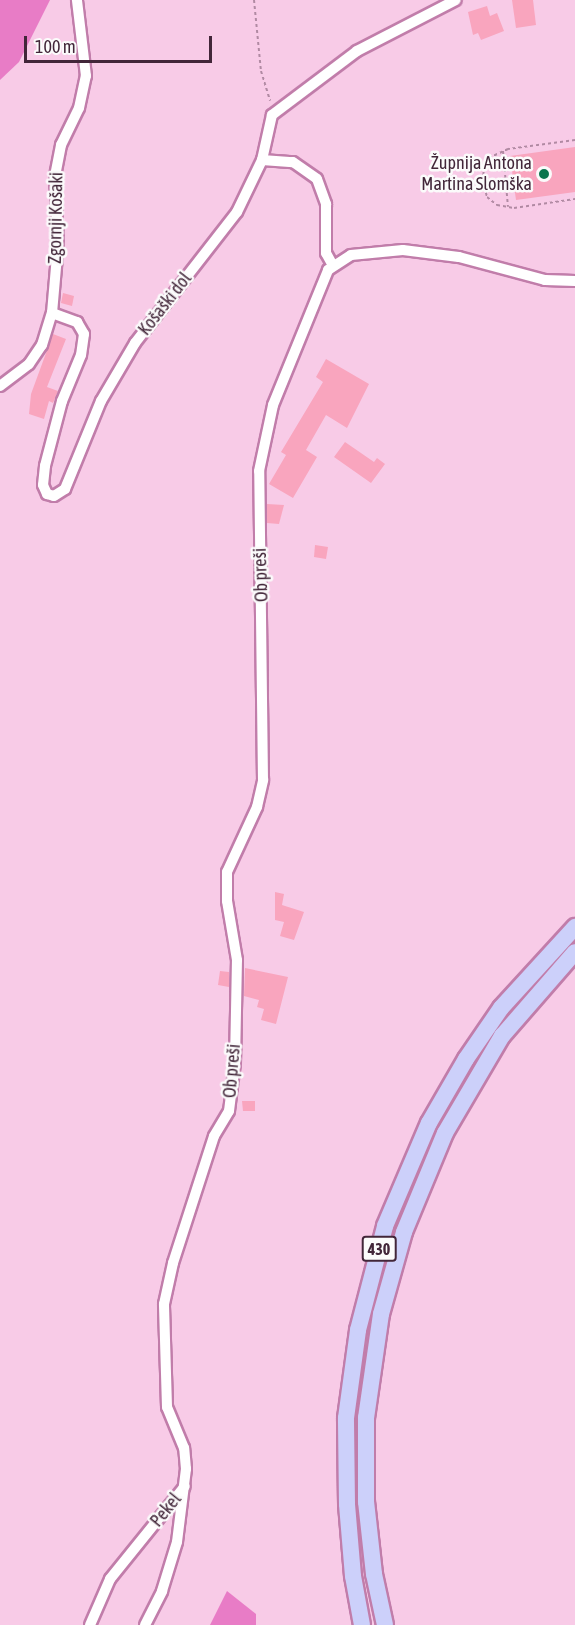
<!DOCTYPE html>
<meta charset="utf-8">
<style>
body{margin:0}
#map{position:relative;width:575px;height:1625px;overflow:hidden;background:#f8cbe7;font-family:"Asap Condensed",sans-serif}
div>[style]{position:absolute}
.forest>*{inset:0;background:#e87cc6}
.building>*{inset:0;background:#f9a5be}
.path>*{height:2px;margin-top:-1px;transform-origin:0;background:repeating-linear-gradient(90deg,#b18aa3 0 3px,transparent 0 6px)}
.roads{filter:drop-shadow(2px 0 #c17daa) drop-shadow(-2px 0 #c17daa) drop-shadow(0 2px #c17daa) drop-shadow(0 -2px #c17daa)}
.minor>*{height:10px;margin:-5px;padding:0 5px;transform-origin:5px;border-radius:5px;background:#fff}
.trunk>*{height:16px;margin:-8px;padding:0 8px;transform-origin:8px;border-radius:8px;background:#ccd0fa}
.dots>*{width:16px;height:16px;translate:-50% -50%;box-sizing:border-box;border:3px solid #fbfbfb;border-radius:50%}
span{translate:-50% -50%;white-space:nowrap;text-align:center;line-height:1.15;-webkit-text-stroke:5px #fbfbfb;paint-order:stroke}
.shield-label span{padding:2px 4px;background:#fbfbfb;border:2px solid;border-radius:4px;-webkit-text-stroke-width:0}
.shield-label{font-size:16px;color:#422639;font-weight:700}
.poi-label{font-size:18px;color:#422639}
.right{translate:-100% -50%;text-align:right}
.street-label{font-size:18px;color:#422639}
.scale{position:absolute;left:24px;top:36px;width:188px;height:27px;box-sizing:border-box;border:3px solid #422639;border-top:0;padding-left:8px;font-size:18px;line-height:21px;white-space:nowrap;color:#422639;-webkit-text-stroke:4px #fbfbfb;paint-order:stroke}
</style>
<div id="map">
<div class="forest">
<i style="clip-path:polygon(0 0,50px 0,19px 62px,0 80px)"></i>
<i style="clip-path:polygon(227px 1591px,256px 1614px,256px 1625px,210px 1625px)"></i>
</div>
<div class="building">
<i style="clip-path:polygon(512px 0,533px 0,536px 25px,516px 28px)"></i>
<i style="clip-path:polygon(487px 6px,490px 16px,497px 13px,504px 31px,481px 40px,478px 33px,473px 35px,468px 12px)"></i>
<i style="clip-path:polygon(575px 147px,575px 192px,516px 200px,510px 156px)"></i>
<i style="clip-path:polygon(63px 293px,74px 296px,72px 306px,61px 303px)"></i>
<i style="clip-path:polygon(53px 334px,66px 339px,47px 387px,58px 391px,53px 403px,49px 401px,44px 419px,29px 414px,31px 394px)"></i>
<i style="clip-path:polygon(326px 359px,369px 384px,347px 428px,326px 415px,306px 450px,317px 457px,293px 498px,269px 484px,286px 455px,281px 452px,323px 382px,316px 377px)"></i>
<i style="clip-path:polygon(345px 442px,374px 462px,377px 458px,385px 464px,371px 483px,334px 457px)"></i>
<i style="clip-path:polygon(267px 504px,284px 505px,279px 524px,267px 523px)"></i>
<i style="clip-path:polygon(315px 545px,328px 547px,326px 559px,314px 557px)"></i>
<i style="clip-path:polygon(275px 892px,284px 894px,282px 905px,304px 912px,294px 940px,280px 936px,284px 922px,275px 920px)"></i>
<i style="clip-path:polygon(245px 968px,288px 977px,276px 1024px,261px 1020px,264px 1009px,257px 1007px,259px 1000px,244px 996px)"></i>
<i style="clip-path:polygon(220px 971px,229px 972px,229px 987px,218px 985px)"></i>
<i style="clip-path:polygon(242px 1101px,255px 1101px,255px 1111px,243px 1111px)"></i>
</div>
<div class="path">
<i style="left:254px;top:0;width:71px;rotate:84.4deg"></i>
<i style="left:261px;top:71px;width:31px;rotate:73deg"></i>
<i style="left:575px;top:140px;width:68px;rotate:172.3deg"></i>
<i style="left:508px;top:149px;width:19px;rotate:155deg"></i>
<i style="left:491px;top:157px;width:11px;rotate:128deg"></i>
<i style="left:484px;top:166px;width:15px;rotate:94deg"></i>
<i style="left:483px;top:181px;width:16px;rotate:76deg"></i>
<i style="left:487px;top:197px;width:13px;rotate:39deg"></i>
<i style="left:497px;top:205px;width:17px;rotate:10deg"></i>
<i style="left:514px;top:208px;width:62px;rotate:-8.4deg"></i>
<i style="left:503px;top:151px;width:56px;rotate:84.9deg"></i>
</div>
<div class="roads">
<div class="minor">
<i style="left:262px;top:160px;width:31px;rotate:4deg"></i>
<i style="left:293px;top:162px;width:29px;rotate:35deg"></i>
<i style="left:317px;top:179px;width:27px;rotate:70deg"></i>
<i style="left:326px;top:204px;width:49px;rotate:90deg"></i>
<i style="left:326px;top:253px;width:13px;rotate:61deg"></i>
<i style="left:52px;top:313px;width:27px;rotate:20deg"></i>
<i style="left:77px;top:322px;width:14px;rotate:60deg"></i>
<i style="left:84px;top:334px;width:21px;rotate:98deg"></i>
<i style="left:81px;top:355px;width:50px;rotate:112.4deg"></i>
<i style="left:62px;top:401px;width:67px;rotate:104.7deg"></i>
<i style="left:45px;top:466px;width:19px;rotate:96deg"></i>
<i style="left:43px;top:485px;width:10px;rotate:66deg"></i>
<i style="left:47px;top:494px;width:7px;rotate:16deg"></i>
<i style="left:54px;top:496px;width:13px;rotate:-32deg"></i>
<i style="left:65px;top:489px;width:95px;rotate:-67.8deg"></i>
<i style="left:101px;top:401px;width:67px;rotate:-59.6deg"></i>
<i style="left:135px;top:343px;width:166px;rotate:-52.1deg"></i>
<i style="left:237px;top:212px;width:58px;rotate:-64.3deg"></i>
<i style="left:262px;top:160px;width:46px;rotate:-77.5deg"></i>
<i style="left:272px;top:115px;width:106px;rotate:-37deg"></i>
<i style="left:357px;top:51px;width:111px;rotate:-27.3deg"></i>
<i style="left:0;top:386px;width:36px;rotate:-37deg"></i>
<i style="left:29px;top:364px;width:23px;rotate:-56deg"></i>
<i style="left:42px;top:345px;width:34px;rotate:-73deg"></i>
<i style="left:52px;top:313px;width:69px;rotate:-85deg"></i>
<i style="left:58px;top:244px;width:68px;rotate:-92.5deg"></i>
<i style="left:55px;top:176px;width:32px;rotate:-79deg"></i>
<i style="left:61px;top:145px;width:41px;rotate:-64.1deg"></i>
<i style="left:79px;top:108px;width:33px;rotate:-78deg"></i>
<i style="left:86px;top:76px;width:77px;rotate:-96.8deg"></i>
<i style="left:90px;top:1625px;width:50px;rotate:-66.5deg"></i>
<i style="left:110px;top:1579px;width:119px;rotate:-51.1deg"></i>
<i style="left:145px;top:1625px;width:38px;rotate:-63deg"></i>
<i style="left:162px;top:1591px;width:51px;rotate:-73deg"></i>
<i style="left:177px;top:1542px;width:74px;rotate:-83deg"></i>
<i style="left:186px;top:1469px;width:21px;rotate:-95deg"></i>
<i style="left:184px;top:1448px;width:44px;rotate:-112.5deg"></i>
<i style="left:167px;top:1407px;width:103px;rotate:-91.7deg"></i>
<i style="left:164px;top:1304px;width:42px;rotate:-77.6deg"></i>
<i style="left:173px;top:1263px;width:133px;rotate:-72.1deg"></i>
<i style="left:214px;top:1136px;width:29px;rotate:-59deg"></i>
<i style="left:229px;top:1111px;width:48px;rotate:-82.9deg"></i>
<i style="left:235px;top:1063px;width:103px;rotate:-88.9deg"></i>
<i style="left:237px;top:960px;width:60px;rotate:-99.6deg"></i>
<i style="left:227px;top:901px;width:29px;rotate:-90deg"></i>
<i style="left:227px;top:872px;width:72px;rotate:-65.2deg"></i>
<i style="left:257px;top:807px;width:28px;rotate:-77deg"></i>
<i style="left:263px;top:780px;width:309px;rotate:-90.7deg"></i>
<i style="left:259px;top:471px;width:67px;rotate:-78deg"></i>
<i style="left:273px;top:405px;width:146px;rotate:-67.8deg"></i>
<i style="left:328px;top:270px;width:27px;rotate:-33deg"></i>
<i style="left:351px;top:255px;width:52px;rotate:-5.5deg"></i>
<i style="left:403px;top:250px;width:56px;rotate:7.1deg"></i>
<i style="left:459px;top:257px;width:89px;rotate:15deg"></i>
<i style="left:545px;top:280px;width:30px;rotate:2deg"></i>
</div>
<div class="trunk">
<i style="left:362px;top:1625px;width:50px;rotate:-100.4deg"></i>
<i style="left:353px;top:1576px;width:72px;rotate:-94.8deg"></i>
<i style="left:347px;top:1504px;width:86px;rotate:-90.7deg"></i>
<i style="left:346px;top:1418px;width:89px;rotate:-82.2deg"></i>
<i style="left:358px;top:1330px;width:107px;rotate:-75.4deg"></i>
<i style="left:385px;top:1226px;width:112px;rotate:-66.9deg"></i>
<i style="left:429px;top:1123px;width:74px;rotate:-60deg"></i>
<i style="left:466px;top:1059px;width:62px;rotate:-55.5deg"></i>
<i style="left:501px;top:1008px;width:110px;rotate:-47.6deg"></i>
<i style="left:385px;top:1625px;width:52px;rotate:-102.2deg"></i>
<i style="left:374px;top:1574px;width:72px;rotate:-96.3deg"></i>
<i style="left:366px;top:1502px;width:84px;rotate:-90deg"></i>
<i style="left:366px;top:1418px;width:105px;rotate:-81.8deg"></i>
<i style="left:381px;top:1314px;width:85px;rotate:-74.3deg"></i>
<i style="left:404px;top:1232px;width:107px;rotate:-67.5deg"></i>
<i style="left:445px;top:1133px;width:113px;rotate:-59.6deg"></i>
<i style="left:502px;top:1036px;width:111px;rotate:-49deg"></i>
</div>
</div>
<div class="dots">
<i style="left:544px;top:174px;background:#0c754d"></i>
</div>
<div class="shield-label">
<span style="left:379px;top:1249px">430</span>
</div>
<div class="poi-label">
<span class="right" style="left:532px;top:174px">Župnija Antona<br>Martina Slomška</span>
</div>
<div class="street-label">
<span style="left:56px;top:218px;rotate:-89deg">Zgornji Košaki</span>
<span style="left:165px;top:304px;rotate:-52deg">Košaški dol</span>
<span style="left:261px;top:575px;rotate:-92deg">Ob preši</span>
<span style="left:232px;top:1071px;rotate:-85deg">Ob preši</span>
<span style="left:166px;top:1510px;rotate:-51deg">Pekel</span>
</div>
<div class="scale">100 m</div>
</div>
